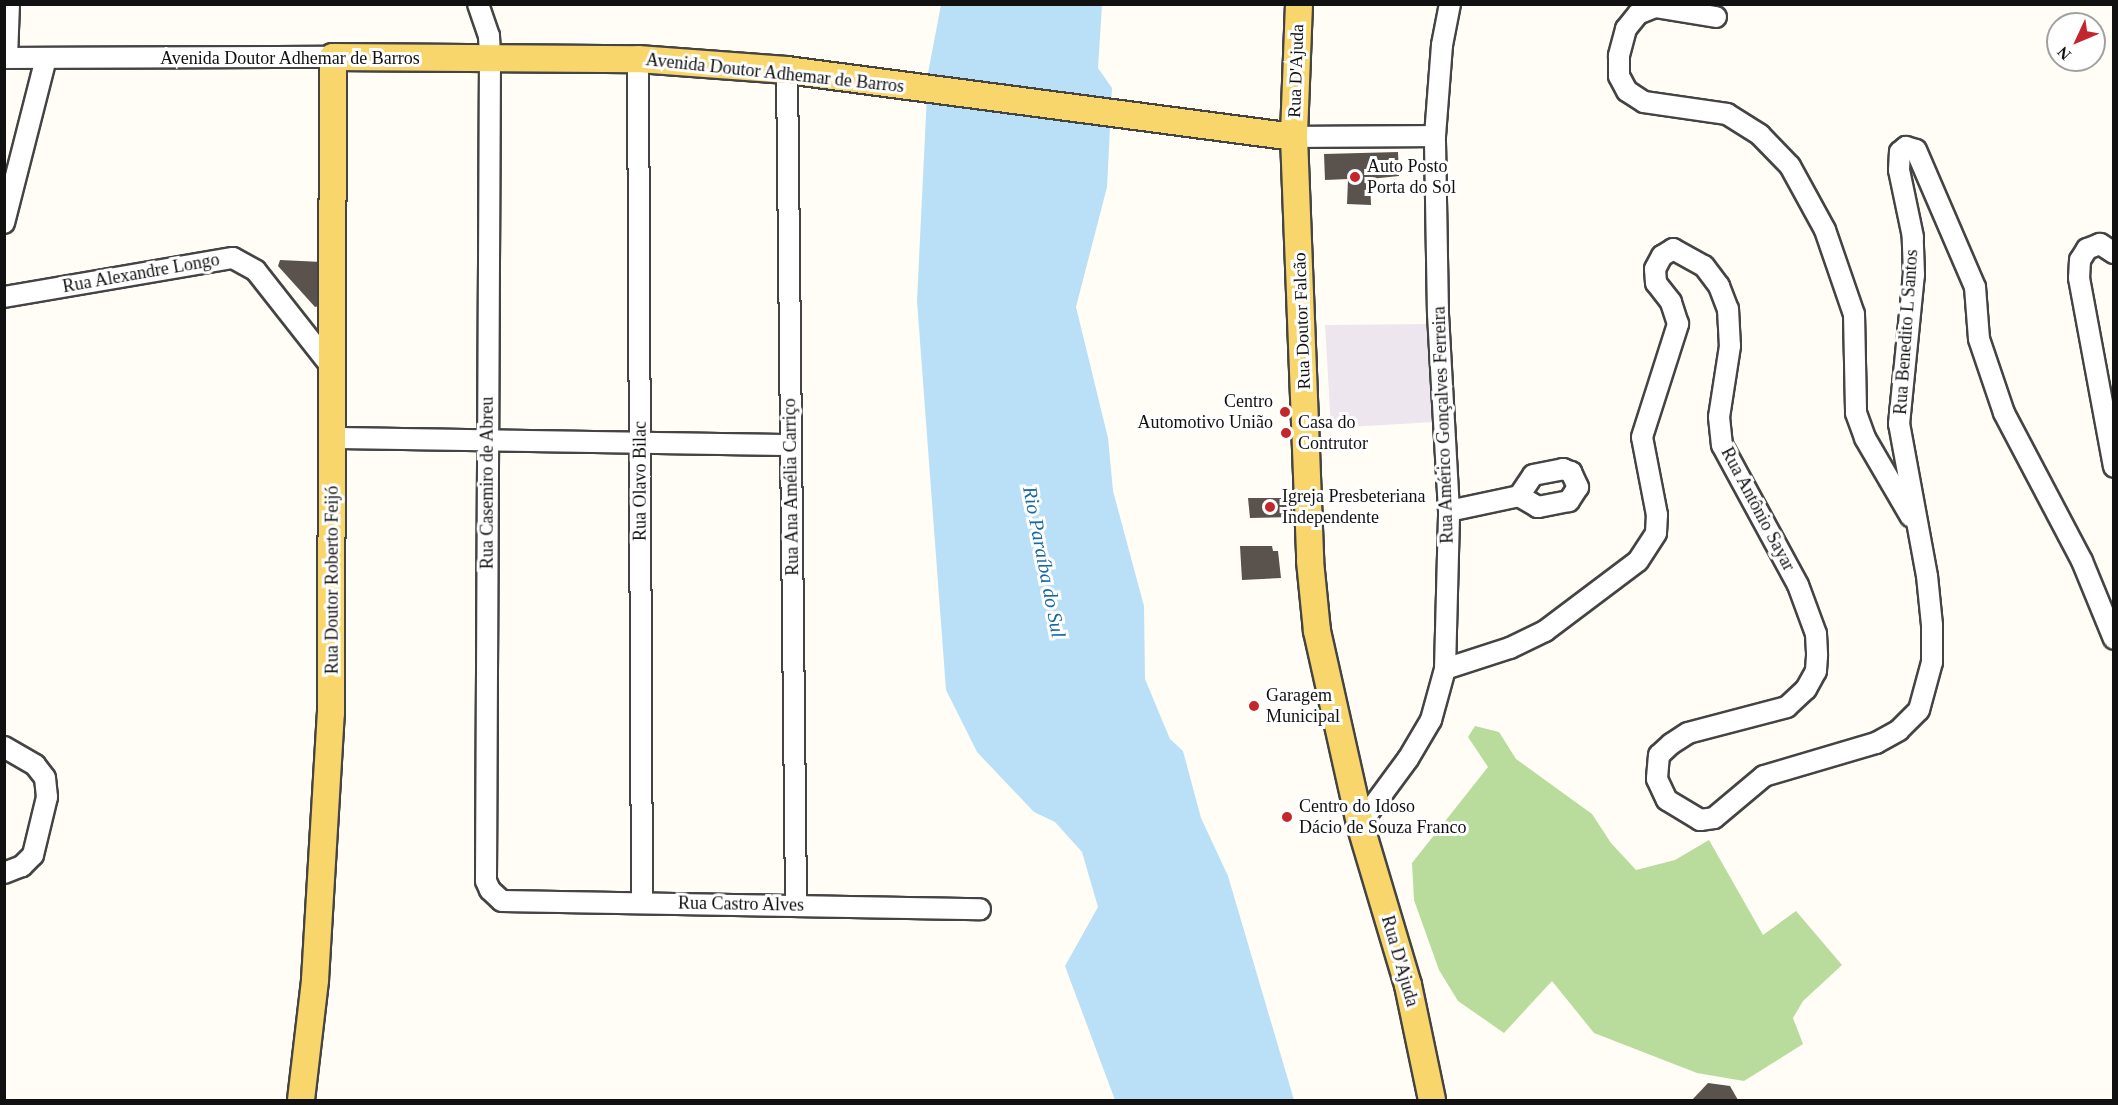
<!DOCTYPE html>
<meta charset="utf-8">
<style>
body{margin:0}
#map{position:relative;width:2118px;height:1105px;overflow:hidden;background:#fffdf5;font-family:Georgia,serif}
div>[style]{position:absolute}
.industrial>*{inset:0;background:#eee6ef}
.forest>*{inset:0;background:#b9dc9c}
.water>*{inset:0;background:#b9e0f7}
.building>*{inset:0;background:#5a524d}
.roads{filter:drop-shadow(2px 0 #444) drop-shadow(-2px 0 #444) drop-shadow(0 2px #444) drop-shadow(0 -2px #444)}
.minor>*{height:20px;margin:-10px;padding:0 10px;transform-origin:10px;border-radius:10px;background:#fff}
.major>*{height:26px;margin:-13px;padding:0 13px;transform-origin:13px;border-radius:13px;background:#f9d66b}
.dots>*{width:16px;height:16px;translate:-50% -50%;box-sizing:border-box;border:3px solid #fff;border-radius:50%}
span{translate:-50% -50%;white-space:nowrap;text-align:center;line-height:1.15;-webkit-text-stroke:6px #fff;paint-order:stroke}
.street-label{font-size:18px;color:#111}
.poi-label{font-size:18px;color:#111}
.left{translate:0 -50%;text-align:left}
.right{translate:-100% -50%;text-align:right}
.water-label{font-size:20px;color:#1768a6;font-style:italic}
.frame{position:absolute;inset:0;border:6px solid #111;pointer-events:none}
.north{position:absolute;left:2046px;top:12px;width:60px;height:60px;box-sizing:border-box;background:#fff;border:2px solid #a0a0a0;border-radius:50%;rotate:226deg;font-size:16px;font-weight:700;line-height:24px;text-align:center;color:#111}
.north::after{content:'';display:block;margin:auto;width:21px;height:27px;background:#c4262e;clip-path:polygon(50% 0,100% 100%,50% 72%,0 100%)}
</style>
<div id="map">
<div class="industrial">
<i style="clip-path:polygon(1432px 324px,1435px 422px,1331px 428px,1325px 325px)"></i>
</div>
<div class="forest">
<i style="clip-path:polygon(1475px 726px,1499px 732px,1516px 759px,1592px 814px,1611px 843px,1636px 870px,1675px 860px,1709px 840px,1763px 935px,1796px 911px,1842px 965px,1803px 1001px,1793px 1018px,1803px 1044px,1744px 1081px,1697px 1073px,1594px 1033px,1552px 981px,1504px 1033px,1458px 1001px,1439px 970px,1414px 900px,1412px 863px,1488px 767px,1468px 737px)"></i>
</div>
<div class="water">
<i style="clip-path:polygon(941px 5px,1102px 5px,1098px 68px,1112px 88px,1107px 187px,1076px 307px,1108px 438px,1113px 491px,1144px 606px,1145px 679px,1170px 739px,1183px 751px,1201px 818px,1228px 876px,1294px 1100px,1115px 1100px,1065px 966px,1098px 907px,1082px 852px,1055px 822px,1034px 812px,977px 752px,946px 690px,917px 301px,928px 73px)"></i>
</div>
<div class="building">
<i style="clip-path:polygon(1398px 152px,1399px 176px,1370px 179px,1371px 205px,1347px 204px,1348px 179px,1325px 180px,1324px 154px)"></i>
<i style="clip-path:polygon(280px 260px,322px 262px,323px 305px,315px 307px,278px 266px)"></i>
<i style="clip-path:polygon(1248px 498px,1291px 498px,1293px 517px,1250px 518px)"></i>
<i style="clip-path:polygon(1240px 546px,1272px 546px,1273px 551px,1278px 551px,1281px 578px,1242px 580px)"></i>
<i style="clip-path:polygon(1708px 1083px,1730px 1086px,1738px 1100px,1692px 1100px)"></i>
</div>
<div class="roads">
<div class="minor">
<i style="left:478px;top:4px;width:34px;rotate:71deg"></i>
<i style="left:489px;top:36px;width:22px;rotate:87deg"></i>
<i style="left:490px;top:58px;width:823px;rotate:90.28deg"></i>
<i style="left:486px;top:881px;width:10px;rotate:66deg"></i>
<i style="left:490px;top:890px;width:16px;rotate:43deg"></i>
<i style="left:502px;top:901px;width:478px;rotate:1deg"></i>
<i style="left:1716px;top:17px;width:62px;rotate:-170.7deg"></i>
<i style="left:1655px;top:7px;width:18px;rotate:158deg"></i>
<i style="left:1638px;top:14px;width:19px;rotate:129deg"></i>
<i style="left:1626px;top:29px;width:28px;rotate:105deg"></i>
<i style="left:1619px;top:56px;width:20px;rotate:90deg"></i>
<i style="left:1619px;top:76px;width:17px;rotate:62deg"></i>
<i style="left:1627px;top:91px;width:20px;rotate:33deg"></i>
<i style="left:1644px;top:102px;width:84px;rotate:8.2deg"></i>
<i style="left:1727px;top:114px;width:39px;rotate:32deg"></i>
<i style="left:1760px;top:135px;width:43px;rotate:45.9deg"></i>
<i style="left:1790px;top:166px;width:73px;rotate:61.3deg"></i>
<i style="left:1825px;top:230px;width:89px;rotate:71deg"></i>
<i style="left:1854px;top:314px;width:99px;rotate:88.8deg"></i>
<i style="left:1856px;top:413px;width:27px;rotate:70deg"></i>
<i style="left:1865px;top:438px;width:91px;rotate:59.8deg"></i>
<i style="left:4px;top:58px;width:329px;rotate:-0.2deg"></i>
<i style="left:7px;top:58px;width:54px;rotate:-87.9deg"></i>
<i style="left:638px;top:59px;width:844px;rotate:89.73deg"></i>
<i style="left:787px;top:70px;width:834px;rotate:89.38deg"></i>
<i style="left:1294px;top:137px;width:141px;rotate:-0.4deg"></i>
<i style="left:4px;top:223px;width:170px;rotate:-75.7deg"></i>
<i style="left:2114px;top:253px;width:17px;rotate:-147deg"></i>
<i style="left:2100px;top:244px;width:14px;rotate:159deg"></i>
<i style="left:2087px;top:249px;width:13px;rotate:122deg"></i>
<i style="left:2080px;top:260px;width:18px;rotate:93deg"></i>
<i style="left:2079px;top:278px;width:192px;rotate:79.5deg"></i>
<i style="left:4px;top:297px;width:232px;rotate:-9.7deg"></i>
<i style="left:233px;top:258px;width:26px;rotate:29deg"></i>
<i style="left:256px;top:271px;width:126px;rotate:51.8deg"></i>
<i style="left:333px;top:438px;width:457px;rotate:0.9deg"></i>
<i style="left:1563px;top:469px;width:9px;rotate:21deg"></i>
<i style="left:1571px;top:472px;width:17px;rotate:65deg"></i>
<i style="left:1578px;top:487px;width:17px;rotate:123deg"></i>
<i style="left:1569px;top:501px;width:32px;rotate:169deg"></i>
<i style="left:1538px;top:507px;width:22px;rotate:-150deg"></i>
<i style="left:1519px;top:496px;width:25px;rotate:-56deg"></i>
<i style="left:1533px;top:475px;width:31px;rotate:-11deg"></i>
<i style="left:1449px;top:511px;width:72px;rotate:-12.1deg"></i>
<i style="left:1445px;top:669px;width:68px;rotate:-17.9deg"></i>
<i style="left:1510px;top:648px;width:39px;rotate:-26deg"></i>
<i style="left:1545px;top:631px;width:116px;rotate:-37deg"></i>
<i style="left:1638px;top:561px;width:33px;rotate:-57deg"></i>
<i style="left:1656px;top:533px;width:18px;rotate:-87deg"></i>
<i style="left:1657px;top:515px;width:79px;rotate:-100.9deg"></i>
<i style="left:1642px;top:437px;width:119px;rotate:-72.3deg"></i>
<i style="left:1678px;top:324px;width:23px;rotate:-108deg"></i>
<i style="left:1671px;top:302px;width:24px;rotate:-128deg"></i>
<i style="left:1656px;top:283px;width:14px;rotate:-94deg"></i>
<i style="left:1655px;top:269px;width:15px;rotate:-62deg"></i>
<i style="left:1662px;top:256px;width:13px;rotate:-32deg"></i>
<i style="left:1673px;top:249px;width:35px;rotate:29deg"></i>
<i style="left:1704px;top:266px;width:25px;rotate:53deg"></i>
<i style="left:1719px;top:286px;width:25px;rotate:69deg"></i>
<i style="left:1728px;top:309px;width:37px;rotate:87deg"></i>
<i style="left:1730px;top:346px;width:72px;rotate:98.8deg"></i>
<i style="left:1719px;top:417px;width:28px;rotate:84deg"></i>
<i style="left:1722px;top:445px;width:159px;rotate:61.5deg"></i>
<i style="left:1798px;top:585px;width:52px;rotate:69.8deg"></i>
<i style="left:1816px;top:634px;width:22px;rotate:87deg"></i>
<i style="left:1817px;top:656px;width:15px;rotate:94deg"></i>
<i style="left:1816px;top:671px;width:21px;rotate:119deg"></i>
<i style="left:1806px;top:689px;width:26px;rotate:137deg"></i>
<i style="left:1787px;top:707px;width:102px;rotate:165.3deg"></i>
<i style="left:1688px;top:733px;width:20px;rotate:147deg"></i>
<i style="left:1671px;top:744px;width:16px;rotate:137deg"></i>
<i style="left:1659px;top:755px;width:24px;rotate:95deg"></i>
<i style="left:1657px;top:779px;width:23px;rotate:65deg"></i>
<i style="left:1667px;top:800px;width:39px;rotate:31deg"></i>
<i style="left:1700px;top:820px;width:14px;rotate:-8deg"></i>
<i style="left:1714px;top:818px;width:65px;rotate:-40deg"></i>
<i style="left:1764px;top:776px;width:117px;rotate:-16.4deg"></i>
<i style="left:1876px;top:743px;width:26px;rotate:-29deg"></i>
<i style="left:1899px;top:730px;width:28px;rotate:-45deg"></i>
<i style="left:1919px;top:710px;width:50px;rotate:-74.8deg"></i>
<i style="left:1932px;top:662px;width:37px;rotate:-90deg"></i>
<i style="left:1932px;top:625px;width:49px;rotate:-95.8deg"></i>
<i style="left:1927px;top:576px;width:155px;rotate:-100.4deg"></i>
<i style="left:1899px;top:424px;width:150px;rotate:-84.3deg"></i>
<i style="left:1914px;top:275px;width:38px;rotate:-92deg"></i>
<i style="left:1913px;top:237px;width:68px;rotate:-101.8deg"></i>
<i style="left:1899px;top:170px;width:18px;rotate:-87deg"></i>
<i style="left:1900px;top:152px;width:8px;rotate:-40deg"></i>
<i style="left:1906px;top:147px;width:10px;rotate:17deg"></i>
<i style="left:1916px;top:150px;width:149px;rotate:66.7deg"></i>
<i style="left:1975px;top:287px;width:52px;rotate:85.6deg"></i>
<i style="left:1979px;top:339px;width:78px;rotate:71.3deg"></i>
<i style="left:2004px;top:413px;width:167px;rotate:62.2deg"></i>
<i style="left:2082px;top:561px;width:84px;rotate:67.7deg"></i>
<i style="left:4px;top:747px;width:36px;rotate:30deg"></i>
<i style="left:35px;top:765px;width:16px;rotate:52deg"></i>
<i style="left:45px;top:778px;width:19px;rotate:84deg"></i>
<i style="left:47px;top:797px;width:60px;rotate:103.6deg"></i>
<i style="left:33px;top:855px;width:16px;rotate:135deg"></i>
<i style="left:22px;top:866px;width:19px;rotate:159deg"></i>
<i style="left:1360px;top:824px;width:81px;rotate:-53.6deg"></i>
<i style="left:1408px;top:759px;width:45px;rotate:-59.5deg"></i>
<i style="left:1431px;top:720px;width:53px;rotate:-74.6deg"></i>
<i style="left:1445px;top:669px;width:158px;rotate:-88.5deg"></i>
<i style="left:1449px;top:511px;width:197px;rotate:-93.2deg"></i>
<i style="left:1438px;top:314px;width:178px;rotate:-91deg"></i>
<i style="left:1435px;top:136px;width:91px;rotate:-85.6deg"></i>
<i style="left:1442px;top:45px;width:42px;rotate:-79deg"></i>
</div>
<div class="major">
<i style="left:1299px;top:4px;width:133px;rotate:92.2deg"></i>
<i style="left:1294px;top:137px;width:424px;rotate:87.8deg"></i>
<i style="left:1310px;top:561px;width:70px;rotate:84.3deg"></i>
<i style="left:1317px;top:631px;width:198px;rotate:77.4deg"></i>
<i style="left:1360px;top:824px;width:168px;rotate:73.4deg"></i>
<i style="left:1408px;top:985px;width:117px;rotate:78.2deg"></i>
<i style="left:301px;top:1100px;width:121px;rotate:-83.3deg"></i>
<i style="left:315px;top:980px;width:267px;rotate:-86.6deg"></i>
<i style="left:331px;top:713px;width:656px;rotate:-89.83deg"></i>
<i style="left:333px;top:57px;width:305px;rotate:0.4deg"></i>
<i style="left:638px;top:59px;width:149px;rotate:4.2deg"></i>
<i style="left:787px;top:70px;width:511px;rotate:7.53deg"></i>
</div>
</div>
<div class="dots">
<i style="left:1355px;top:177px;background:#c4262e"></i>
<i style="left:1285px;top:412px;background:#c4262e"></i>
<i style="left:1286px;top:433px;background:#c4262e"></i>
<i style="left:1270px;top:507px;background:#c4262e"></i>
<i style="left:1254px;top:706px;background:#c4262e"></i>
<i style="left:1287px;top:817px;background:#c4262e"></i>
</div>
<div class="street-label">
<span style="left:290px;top:58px">Avenida Doutor Adhemar de Barros</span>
<span style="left:1296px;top:71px;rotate:-88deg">Rua D'Ajuda</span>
<span style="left:775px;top:73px;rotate:6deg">Avenida Doutor Adhemar de Barros</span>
<span style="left:141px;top:273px;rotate:-10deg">Rua Alexandre Longo</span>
<span style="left:1302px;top:321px;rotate:-92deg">Rua Doutor Falcão</span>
<span style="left:1906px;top:332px;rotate:-86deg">Rua Benedito L Santos</span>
<span style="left:1443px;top:425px;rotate:-92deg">Rua Américo Gonçalves Ferreira</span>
<span style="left:640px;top:481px;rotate:-90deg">Rua Olavo Bilac</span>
<span style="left:487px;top:483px;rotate:-90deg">Rua Casemiro de Abreu</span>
<span style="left:791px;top:487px;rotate:-91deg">Rua Ana Amélia Carriço</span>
<span style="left:1758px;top:509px;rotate:62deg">Rua Antônio Sayar</span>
<span style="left:332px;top:580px;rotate:-90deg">Rua Doutor Roberto Feijó</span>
<span style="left:741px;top:904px;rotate:1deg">Rua Castro Alves</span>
<span style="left:1400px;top:961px;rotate:74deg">Rua D'Ajuda</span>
</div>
<div class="poi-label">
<span class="left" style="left:1367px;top:177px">Auto Posto<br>Porta do Sol</span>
<span class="right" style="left:1273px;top:412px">Centro<br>Automotivo União</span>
<span class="left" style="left:1298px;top:433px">Casa do<br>Contrutor</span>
<span class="left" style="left:1282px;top:507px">Igreja Presbeteriana<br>Independente</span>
<span class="left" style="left:1266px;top:706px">Garagem<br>Municipal</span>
<span class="left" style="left:1299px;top:817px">Centro do Idoso<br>Dácio de Souza Franco</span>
</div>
<div class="water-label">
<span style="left:1044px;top:562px;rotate:79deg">Rio Paraíba do Sul</span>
</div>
<div class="frame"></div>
<div class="north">N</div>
</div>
